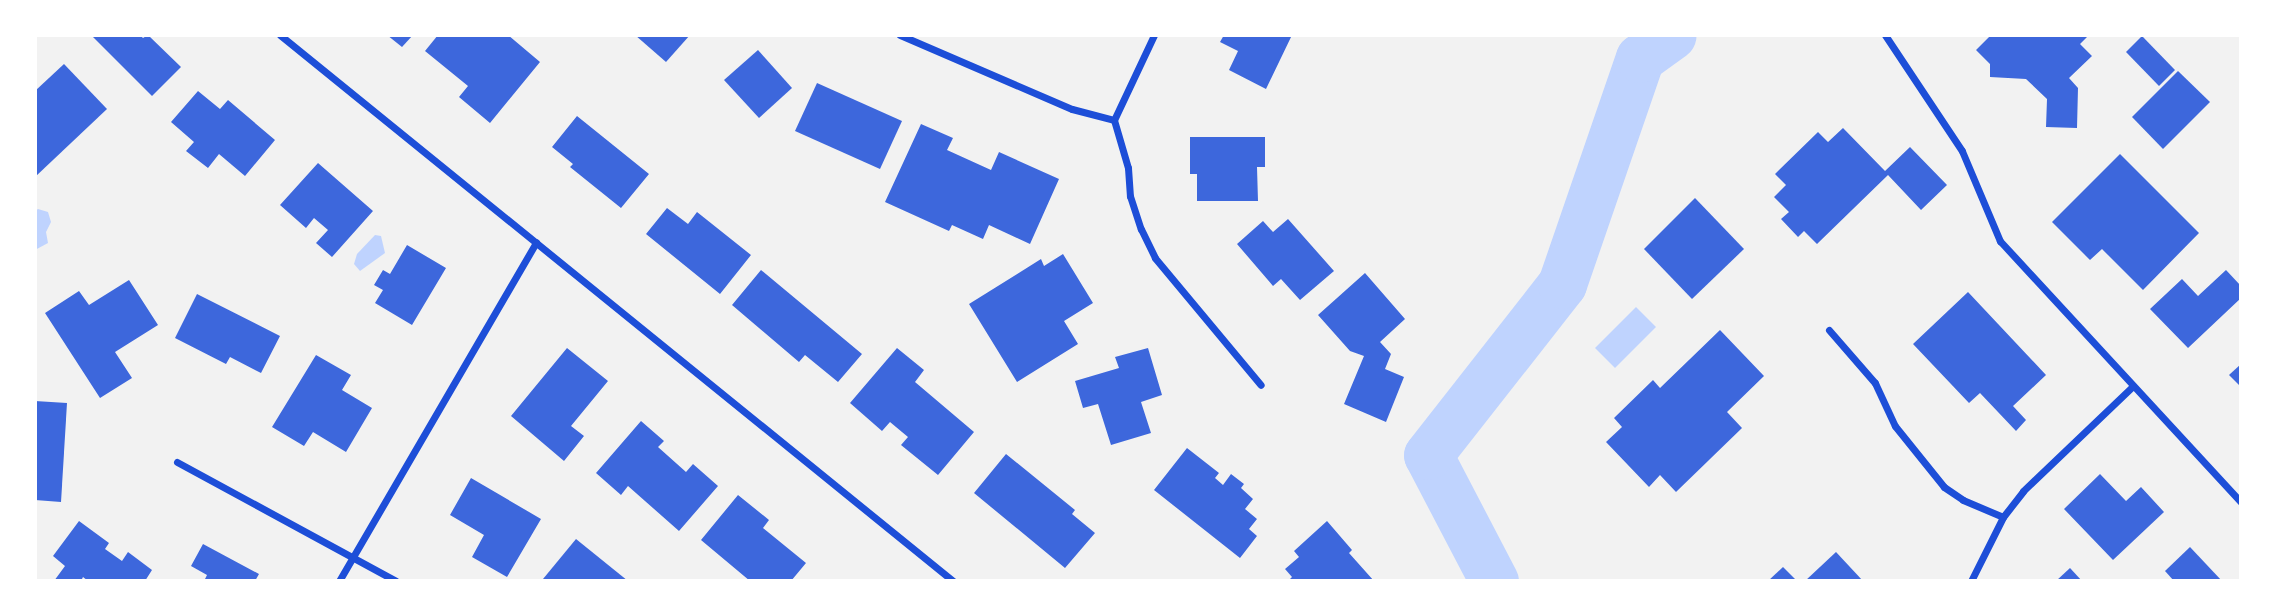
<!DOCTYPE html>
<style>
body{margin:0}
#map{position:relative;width:2276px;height:616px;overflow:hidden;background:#f2f2f2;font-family:"Public Sans",sans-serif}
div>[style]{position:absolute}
.water>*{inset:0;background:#bfd3fe}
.river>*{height:49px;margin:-24.5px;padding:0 24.5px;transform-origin:24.5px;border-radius:24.5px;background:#bfd3fe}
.building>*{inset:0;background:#3d67dc}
.minor>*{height:7px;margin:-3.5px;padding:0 3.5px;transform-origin:3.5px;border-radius:3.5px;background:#1d4ed8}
span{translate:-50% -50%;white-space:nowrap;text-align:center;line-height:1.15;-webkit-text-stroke:7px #fff;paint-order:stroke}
.frame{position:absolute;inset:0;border:37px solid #fff;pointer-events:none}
</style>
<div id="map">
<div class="water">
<i style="clip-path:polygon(38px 209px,48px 212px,51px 222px,46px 232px,48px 243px,35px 250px,35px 211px)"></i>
<i style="clip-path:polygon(375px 235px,381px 236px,385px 253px,360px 271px,354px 264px,357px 254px)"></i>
<i style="clip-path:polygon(1636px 307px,1656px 327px,1615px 368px,1595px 348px)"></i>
</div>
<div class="river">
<i style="left:1494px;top:581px;width:142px;rotate:-117.6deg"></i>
<i style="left:1428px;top:455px;width:217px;rotate:-51.9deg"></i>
<i style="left:1562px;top:284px;width:239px;rotate:-71deg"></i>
<i style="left:1640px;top:58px;width:39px;rotate:-36deg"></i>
</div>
<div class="building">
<i style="clip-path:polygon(91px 35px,140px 35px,143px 38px,148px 35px,181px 67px,152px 96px)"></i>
<i style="clip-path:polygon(387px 35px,413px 35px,402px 47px)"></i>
<i style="clip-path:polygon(438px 35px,508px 35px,540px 62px,490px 123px,459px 97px,468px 86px,425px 51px)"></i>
<i style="clip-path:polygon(635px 35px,690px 35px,666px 62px)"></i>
<i style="clip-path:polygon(1224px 35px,1292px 35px,1266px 89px,1229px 70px,1238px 51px,1220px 42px)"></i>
<i style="clip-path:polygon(1991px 35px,2087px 37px,2080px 44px,2092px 56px,2069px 78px,2078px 88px,2077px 128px,2046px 127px,2047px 99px,2026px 79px,1990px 77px,1990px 64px,1976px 50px)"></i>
<i style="clip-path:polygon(2142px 36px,2175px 70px,2159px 86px,2126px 52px)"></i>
<i style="clip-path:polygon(758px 50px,792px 88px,759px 118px,724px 80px)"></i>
<i style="clip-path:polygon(64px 64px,107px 109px,35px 177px,35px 91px)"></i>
<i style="clip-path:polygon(2178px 71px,2210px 102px,2163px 149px,2132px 117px)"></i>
<i style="clip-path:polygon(817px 83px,902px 121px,880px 169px,795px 131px)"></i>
<i style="clip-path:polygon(198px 91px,220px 109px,228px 100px,275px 140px,245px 176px,219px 154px,208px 168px,186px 151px,194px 142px,171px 122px)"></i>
<i style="clip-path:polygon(577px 116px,649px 174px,621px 208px,570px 167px,573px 164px,552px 147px)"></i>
<i style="clip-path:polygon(921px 124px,953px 138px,947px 150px,991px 170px,999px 152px,1059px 179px,1030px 244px,989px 225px,983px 239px,952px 225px,949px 231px,885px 202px)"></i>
<i style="clip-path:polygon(1843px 128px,1885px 171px,1910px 147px,1947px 185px,1921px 210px,1888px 175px,1817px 244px,1804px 231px,1798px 237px,1781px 219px,1789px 212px,1774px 197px,1786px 185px,1775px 174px,1818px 132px,1828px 142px)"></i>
<i style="clip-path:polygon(1190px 137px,1265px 137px,1265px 167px,1257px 167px,1258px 201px,1197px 201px,1197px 174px,1190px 174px)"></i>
<i style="clip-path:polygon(2120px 154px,2199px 233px,2143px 290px,2102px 249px,2090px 260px,2052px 222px)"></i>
<i style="clip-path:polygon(318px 163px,373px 211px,332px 257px,316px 243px,328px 230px,314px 218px,306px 228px,280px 205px)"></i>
<i style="clip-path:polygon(1695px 198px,1744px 249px,1692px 299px,1644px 249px)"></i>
<i style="clip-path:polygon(667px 208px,688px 224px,697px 212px,751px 255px,720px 294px,646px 234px)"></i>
<i style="clip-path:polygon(1288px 219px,1334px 271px,1300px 300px,1281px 279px,1273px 286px,1237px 244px,1263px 221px,1273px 232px)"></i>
<i style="clip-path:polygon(407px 245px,446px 268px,412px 325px,375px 303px,383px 290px,374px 285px,383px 270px,390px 274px)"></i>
<i style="clip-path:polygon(1063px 254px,1093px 303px,1064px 321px,1078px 344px,1017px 382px,969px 304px,1041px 259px,1044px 266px)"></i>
<i style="clip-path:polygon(761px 270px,862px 354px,838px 382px,805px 355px,799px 362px,732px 305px)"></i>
<i style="clip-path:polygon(2226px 270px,2241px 286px,2241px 298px,2188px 348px,2150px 309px,2182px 279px,2198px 296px)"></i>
<i style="clip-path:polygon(1365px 273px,1405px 319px,1380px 342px,1391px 354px,1385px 369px,1404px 377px,1386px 422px,1344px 404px,1364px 356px,1350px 351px,1318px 315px)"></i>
<i style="clip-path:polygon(129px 280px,158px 325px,115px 352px,132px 378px,100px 398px,45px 313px,79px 291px,89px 305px)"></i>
<i style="clip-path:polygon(1968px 292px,2046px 375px,2013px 406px,2026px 420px,2016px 431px,1980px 393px,1969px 403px,1913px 344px)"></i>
<i style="clip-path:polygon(197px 294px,280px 336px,261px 373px,230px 357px,226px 364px,175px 338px)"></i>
<i style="clip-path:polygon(1720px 330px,1764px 376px,1727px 412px,1742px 428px,1676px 492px,1660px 475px,1649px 487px,1606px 442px,1622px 427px,1614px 418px,1653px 380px,1660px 388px)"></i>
<i style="clip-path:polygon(567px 348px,608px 381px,571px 426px,584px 436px,564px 461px,511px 416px)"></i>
<i style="clip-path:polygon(897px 348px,924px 370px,915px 382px,974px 432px,938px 475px,901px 445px,908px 437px,890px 422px,882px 431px,850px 403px)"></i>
<i style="clip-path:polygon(1148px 348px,1162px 395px,1141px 402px,1151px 433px,1111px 445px,1098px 404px,1083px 408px,1075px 381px,1119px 368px,1115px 357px)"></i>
<i style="clip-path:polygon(316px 355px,351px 375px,342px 390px,372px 408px,346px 452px,313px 432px,304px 446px,272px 427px)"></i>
<i style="clip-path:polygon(2241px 364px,2241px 387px,2229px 375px)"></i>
<i style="clip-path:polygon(35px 401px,67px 403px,61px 502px,35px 500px)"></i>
<i style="clip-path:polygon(641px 421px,664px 441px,658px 447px,686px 472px,693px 464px,718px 486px,679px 531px,628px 486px,621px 495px,596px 473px)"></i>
<i style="clip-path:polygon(1187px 448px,1219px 473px,1215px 478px,1223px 485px,1231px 474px,1244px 484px,1241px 488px,1253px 499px,1245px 509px,1257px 519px,1249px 529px,1257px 536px,1240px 558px,1154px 490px)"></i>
<i style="clip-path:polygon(1006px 454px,1075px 510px,1072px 514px,1095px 533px,1065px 568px,974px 493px)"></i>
<i style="clip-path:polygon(2100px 474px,2126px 501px,2141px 487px,2164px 512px,2113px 560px,2064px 509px)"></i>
<i style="clip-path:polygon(471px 478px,541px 519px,507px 577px,472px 557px,484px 535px,450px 515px)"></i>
<i style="clip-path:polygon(738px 495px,769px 520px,763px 528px,806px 563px,791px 581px,750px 581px,701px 540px)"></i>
<i style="clip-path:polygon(79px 521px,109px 543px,105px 549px,122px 561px,128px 552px,152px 570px,145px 581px,88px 581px,83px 577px,81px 581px,54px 581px,65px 566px,53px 556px)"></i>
<i style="clip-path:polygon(1327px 521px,1352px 550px,1349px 553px,1374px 581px,1288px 581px,1292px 577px,1285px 569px,1299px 557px,1294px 551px)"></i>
<i style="clip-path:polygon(576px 539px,628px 581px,543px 579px)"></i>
<i style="clip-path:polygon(203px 544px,259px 574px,255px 581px,204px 581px,207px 575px,191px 566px)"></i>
<i style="clip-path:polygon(2190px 547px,2222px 581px,2174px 581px,2165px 571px)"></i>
<i style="clip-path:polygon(1836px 552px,1863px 581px,1805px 581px)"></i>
<i style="clip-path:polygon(1783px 567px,1797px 581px,1768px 581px)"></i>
<i style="clip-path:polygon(2070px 568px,2082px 581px,2056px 581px)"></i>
</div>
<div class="minor">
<i style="left:280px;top:35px;width:867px;rotate:39.05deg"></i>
<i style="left:900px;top:35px;width:187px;rotate:23.3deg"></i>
<i style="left:1072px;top:109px;width:43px;rotate:14.7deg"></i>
<i style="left:1885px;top:35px;width:139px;rotate:56.4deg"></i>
<i style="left:1962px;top:151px;width:98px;rotate:67.1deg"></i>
<i style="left:2000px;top:241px;width:355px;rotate:47.3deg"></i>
<i style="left:1114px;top:120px;width:50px;rotate:73.7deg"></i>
<i style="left:1128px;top:168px;width:28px;rotate:86deg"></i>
<i style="left:1130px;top:196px;width:35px;rotate:72deg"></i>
<i style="left:1141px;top:229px;width:32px;rotate:64deg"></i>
<i style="left:1155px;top:258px;width:165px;rotate:50.2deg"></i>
<i style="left:1114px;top:120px;width:94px;rotate:-64.8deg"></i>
<i style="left:1829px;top:330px;width:70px;rotate:49deg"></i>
<i style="left:1875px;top:383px;width:47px;rotate:65.1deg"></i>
<i style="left:1895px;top:426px;width:78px;rotate:51.2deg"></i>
<i style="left:1944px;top:487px;width:23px;rotate:34deg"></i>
<i style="left:1963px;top:500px;width:43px;rotate:23deg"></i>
<i style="left:177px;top:462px;width:249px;rotate:28.5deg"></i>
<i style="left:339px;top:581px;width:392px;rotate:-59.8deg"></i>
<i style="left:1971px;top:581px;width:72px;rotate:-63.4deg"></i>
<i style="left:2003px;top:517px;width:33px;rotate:-52deg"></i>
<i style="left:2023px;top:491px;width:151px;rotate:-43.7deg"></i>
</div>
<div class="frame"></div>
</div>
